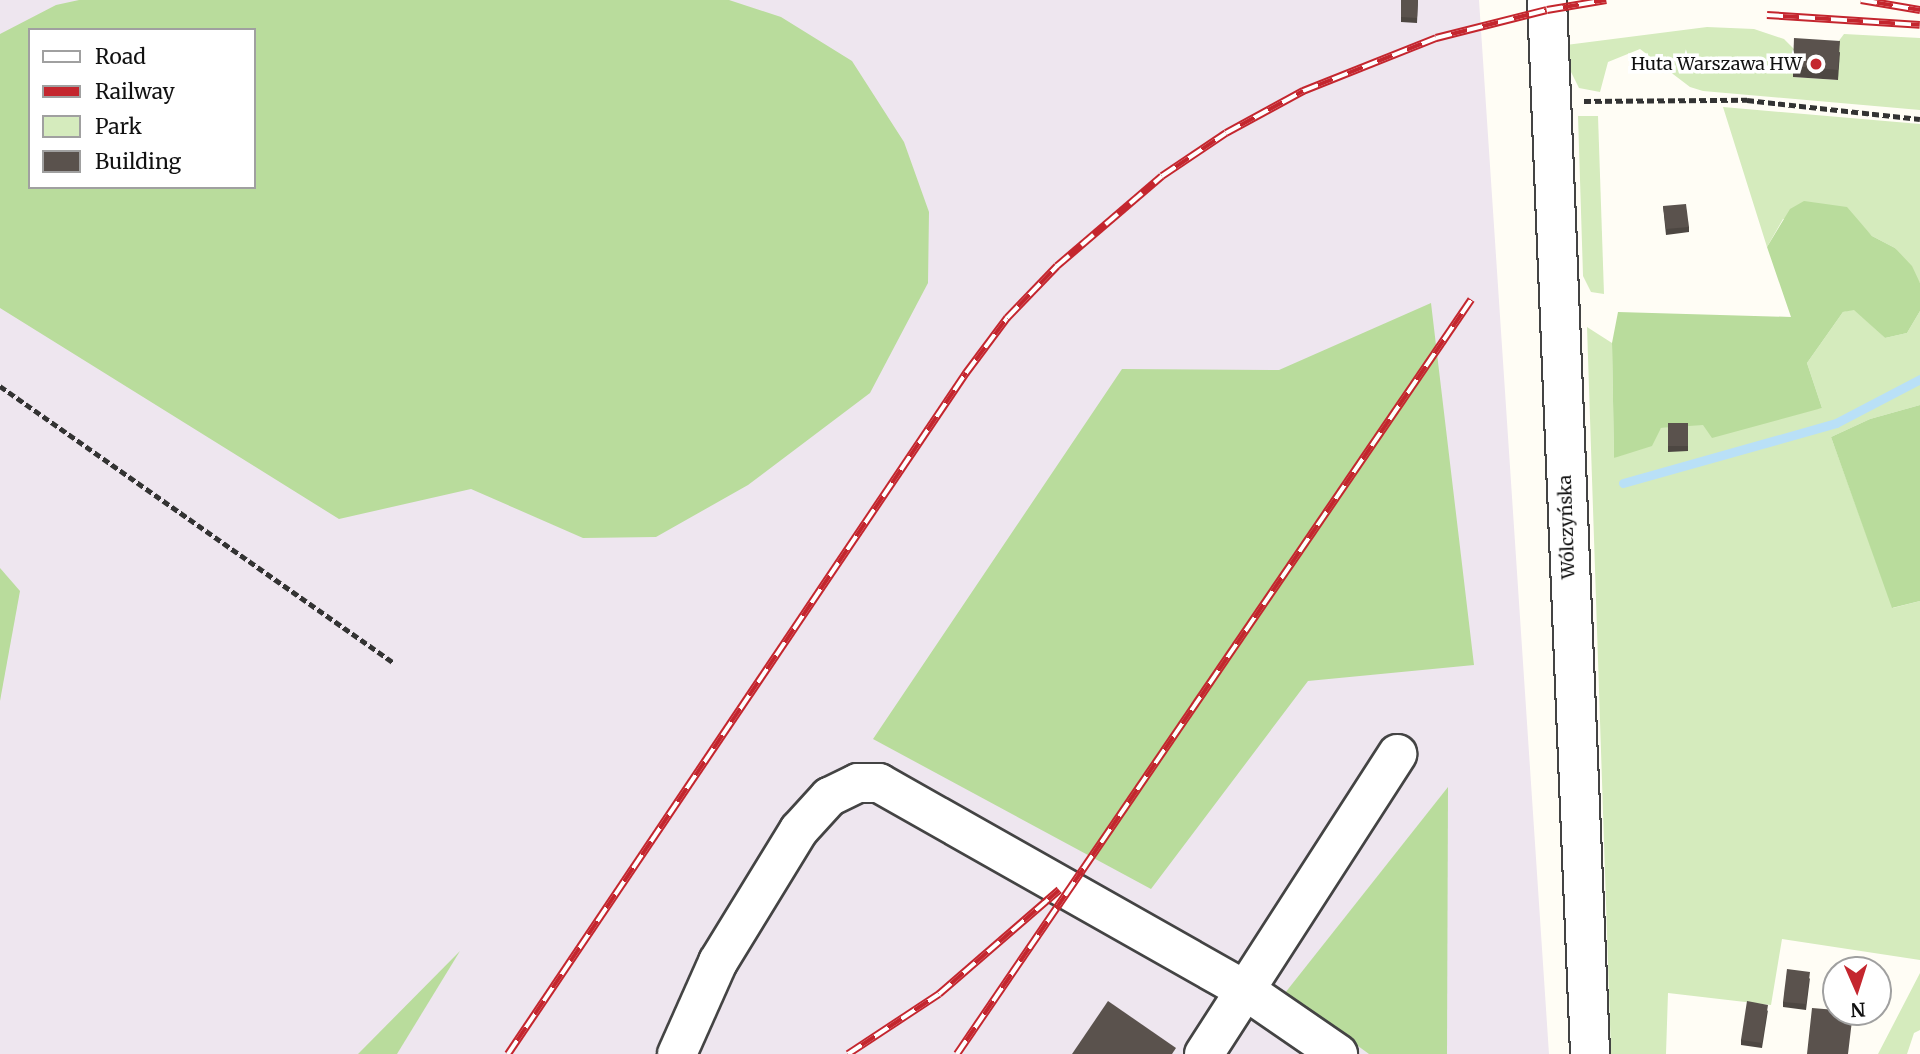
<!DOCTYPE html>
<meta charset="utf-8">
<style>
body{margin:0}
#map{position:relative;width:1920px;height:1054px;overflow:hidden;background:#fffdf5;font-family:Merriweather,serif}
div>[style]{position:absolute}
.industrial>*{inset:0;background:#eee6ef}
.green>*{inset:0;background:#d5ebbd}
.forest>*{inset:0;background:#b9dc9c}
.stream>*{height:9px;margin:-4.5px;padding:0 4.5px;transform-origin:4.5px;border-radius:4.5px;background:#b9e0f7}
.path>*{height:4.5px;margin-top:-2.25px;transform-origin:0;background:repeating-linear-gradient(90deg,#333 0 7px,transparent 0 10.5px)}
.roads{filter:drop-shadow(2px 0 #444) drop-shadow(-2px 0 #444) drop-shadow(0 2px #444) drop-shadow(0 -2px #444)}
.minor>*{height:38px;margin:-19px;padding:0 19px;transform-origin:19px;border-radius:19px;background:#fff}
.rail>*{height:8px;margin-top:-4px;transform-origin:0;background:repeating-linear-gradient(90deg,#fff 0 16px,#c4262e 0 32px);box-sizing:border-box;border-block:2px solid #c4262e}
.wall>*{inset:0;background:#4d4742}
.building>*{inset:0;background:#5a524d}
.dots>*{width:19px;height:19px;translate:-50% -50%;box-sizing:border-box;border:4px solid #fff;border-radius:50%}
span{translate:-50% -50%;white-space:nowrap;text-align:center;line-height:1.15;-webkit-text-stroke:7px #fff;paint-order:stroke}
.poi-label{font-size:18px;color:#111}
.right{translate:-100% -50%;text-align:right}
.street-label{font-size:18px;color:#111}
.legend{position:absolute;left:28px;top:28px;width:228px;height:161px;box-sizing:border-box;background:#fff;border:2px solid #a0a0a0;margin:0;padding:9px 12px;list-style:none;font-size:21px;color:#111}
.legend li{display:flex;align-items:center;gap:14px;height:35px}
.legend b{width:35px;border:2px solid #a0a0a0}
.north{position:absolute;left:1822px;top:956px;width:70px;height:70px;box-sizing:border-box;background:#fff;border:2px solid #a0a0a0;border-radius:50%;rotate:177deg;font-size:19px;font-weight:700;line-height:28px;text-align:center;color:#111}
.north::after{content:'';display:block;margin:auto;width:24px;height:32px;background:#c4262e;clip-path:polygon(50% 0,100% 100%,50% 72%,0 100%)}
</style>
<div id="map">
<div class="industrial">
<i style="clip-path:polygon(evenodd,0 0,1479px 0,1549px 1054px,0 1054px,0 0,30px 30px,254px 30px,254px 187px,30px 187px,30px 30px)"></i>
</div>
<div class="green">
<i style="clip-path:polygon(1707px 27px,1754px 29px,1784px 39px,1794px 49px,1793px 77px,1837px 80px,1838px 42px,1844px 34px,1920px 38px,1920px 110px,1703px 91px,1690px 87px,1640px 49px,1608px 62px,1600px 92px,1579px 88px,1570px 70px,1566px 45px)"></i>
<i style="clip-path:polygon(1723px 107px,1920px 124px,1920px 283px,1895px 248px,1872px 236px,1859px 222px,1783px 219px,1767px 247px)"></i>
<i style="clip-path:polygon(1578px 116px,1598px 116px,1604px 294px,1591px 292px,1583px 276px)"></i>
<i style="clip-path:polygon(1854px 309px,1885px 338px,1907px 333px,1920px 311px,1920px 405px,1870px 419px,1831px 437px,1893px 608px,1920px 601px,1920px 960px,1782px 939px,1771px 1005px,1668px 993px,1666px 1054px,1611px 1054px,1587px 327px,1612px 343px,1614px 458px,1661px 428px,1822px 408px,1807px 363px,1843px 312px)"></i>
<i style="clip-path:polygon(1920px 973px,1920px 1030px,1914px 1033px,1907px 1054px,1878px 1054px)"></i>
</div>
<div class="forest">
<i style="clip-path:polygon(evenodd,79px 0,729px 0,781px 17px,852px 61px,904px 142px,929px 212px,928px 283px,870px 393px,748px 485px,656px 537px,583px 538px,471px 489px,339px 519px,0 308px,0 34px,56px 5px,79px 0,30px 30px,254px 30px,254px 187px,30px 187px,30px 30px)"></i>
<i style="clip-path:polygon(1804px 201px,1847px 207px,1872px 236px,1895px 248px,1912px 266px,1920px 283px,1920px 311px,1907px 333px,1885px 338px,1854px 310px,1843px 312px,1807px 363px,1822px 408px,1712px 438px,1703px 425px,1661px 428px,1652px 446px,1614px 458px,1612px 343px,1618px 312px,1791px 317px,1767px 247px,1790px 209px)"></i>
<i style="clip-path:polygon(1431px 303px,1474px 665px,1308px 681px,1151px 889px,873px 739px,1122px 369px,1279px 370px)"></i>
<i style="clip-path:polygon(1920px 405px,1920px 601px,1892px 608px,1831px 437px,1870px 419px)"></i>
<i style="clip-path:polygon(0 568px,20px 591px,0 701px)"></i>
<i style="clip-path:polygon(1448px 787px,1447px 1054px,1369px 1054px,1285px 993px)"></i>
<i style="clip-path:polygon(460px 951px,397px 1054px,358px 1054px)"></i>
</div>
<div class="stream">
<i style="left:1623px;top:483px;width:221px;rotate:-15.7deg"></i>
<i style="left:1836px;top:423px;width:95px;rotate:-27.6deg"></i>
</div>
<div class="path">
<i style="left:1584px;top:101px;width:163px;rotate:-0.4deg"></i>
<i style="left:1747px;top:100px;width:174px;rotate:6.3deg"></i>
<i style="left:0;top:386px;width:480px;rotate:35.1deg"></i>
</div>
<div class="roads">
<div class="minor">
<i style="left:1547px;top:0;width:1055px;rotate:87.66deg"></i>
<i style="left:677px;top:1054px;width:101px;rotate:-66deg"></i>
<i style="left:718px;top:962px;width:155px;rotate:-58.5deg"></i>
<i style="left:799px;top:830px;width:45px;rotate:-47.7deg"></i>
<i style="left:829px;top:797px;width:32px;rotate:-26deg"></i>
<i style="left:858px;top:783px;width:21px"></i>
<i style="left:879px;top:783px;width:420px;rotate:29.5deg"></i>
<i style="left:1245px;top:990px;width:113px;rotate:34.5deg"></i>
<i style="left:1204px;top:1054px;width:357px;rotate:-57.2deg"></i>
</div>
</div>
<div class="rail">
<i style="left:1861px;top:0;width:60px;rotate:9.6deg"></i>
<i style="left:1767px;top:15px;width:153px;rotate:3.7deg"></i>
<i style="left:508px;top:1054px;width:821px;rotate:-56.08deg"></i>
<i style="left:966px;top:373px;width:69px;rotate:-53.3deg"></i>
<i style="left:1007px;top:318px;width:72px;rotate:-46.1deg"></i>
<i style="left:1057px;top:266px;width:138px;rotate:-40.6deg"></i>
<i style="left:1162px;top:176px;width:77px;rotate:-33.9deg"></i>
<i style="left:1226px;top:133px;width:88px;rotate:-28.6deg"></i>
<i style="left:1303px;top:91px;width:143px;rotate:-21.7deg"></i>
<i style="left:1436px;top:38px;width:114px;rotate:-14.2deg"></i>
<i style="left:1547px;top:10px;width:60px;rotate:-9.6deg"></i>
<i style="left:848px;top:1054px;width:109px;rotate:-33.4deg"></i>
<i style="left:939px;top:994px;width:159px;rotate:-40.9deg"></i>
<i style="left:957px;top:1054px;width:913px;rotate:-55.72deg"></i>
</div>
<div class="wall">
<i style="clip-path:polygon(1401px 0,1418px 0,1417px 23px,1401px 22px)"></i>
<i style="clip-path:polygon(1840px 52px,1838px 80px,1793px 77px,1793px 66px)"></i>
<i style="clip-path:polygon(1663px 206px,1689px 227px,1689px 232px,1666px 235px)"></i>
<i style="clip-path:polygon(1668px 423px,1688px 423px,1688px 451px,1668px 452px)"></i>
<i style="clip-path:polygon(1810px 978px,1806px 1010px,1783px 1007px,1783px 1002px)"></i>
<i style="clip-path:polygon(1768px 1010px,1762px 1048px,1741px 1045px,1741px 1040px)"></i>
</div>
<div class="building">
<i style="clip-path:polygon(1401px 0,1418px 0,1417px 18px,1401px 17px)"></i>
<i style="clip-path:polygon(1794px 38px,1840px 41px,1838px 70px,1793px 66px)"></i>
<i style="clip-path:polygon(1686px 204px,1689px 227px,1666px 229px,1663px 206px)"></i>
<i style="clip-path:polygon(1668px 423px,1688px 423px,1688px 446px,1668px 446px)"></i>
<i style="clip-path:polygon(1787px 969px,1810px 972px,1806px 1004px,1783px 1002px)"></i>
<i style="clip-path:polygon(1108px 1001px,1176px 1048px,1172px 1054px,1072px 1054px)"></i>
<i style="clip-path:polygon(1747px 1001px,1768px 1005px,1762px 1043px,1741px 1040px)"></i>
<i style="clip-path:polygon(1812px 1008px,1836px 1010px,1836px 1012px,1853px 1012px,1848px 1054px,1807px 1054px)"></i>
</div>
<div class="dots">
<i style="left:1816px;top:64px;background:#c4262e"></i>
</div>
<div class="poi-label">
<span class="right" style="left:1802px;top:64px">Huta Warszawa HW</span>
</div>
<div class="street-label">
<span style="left:1567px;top:527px;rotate:-92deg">Wólczyńska</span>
</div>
<ul class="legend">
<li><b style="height:9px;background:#fff"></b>Road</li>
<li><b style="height:9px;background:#c4262e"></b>Railway</li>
<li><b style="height:19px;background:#d5ebbd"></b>Park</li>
<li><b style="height:19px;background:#5a524d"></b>Building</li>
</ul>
<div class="north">N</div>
</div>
